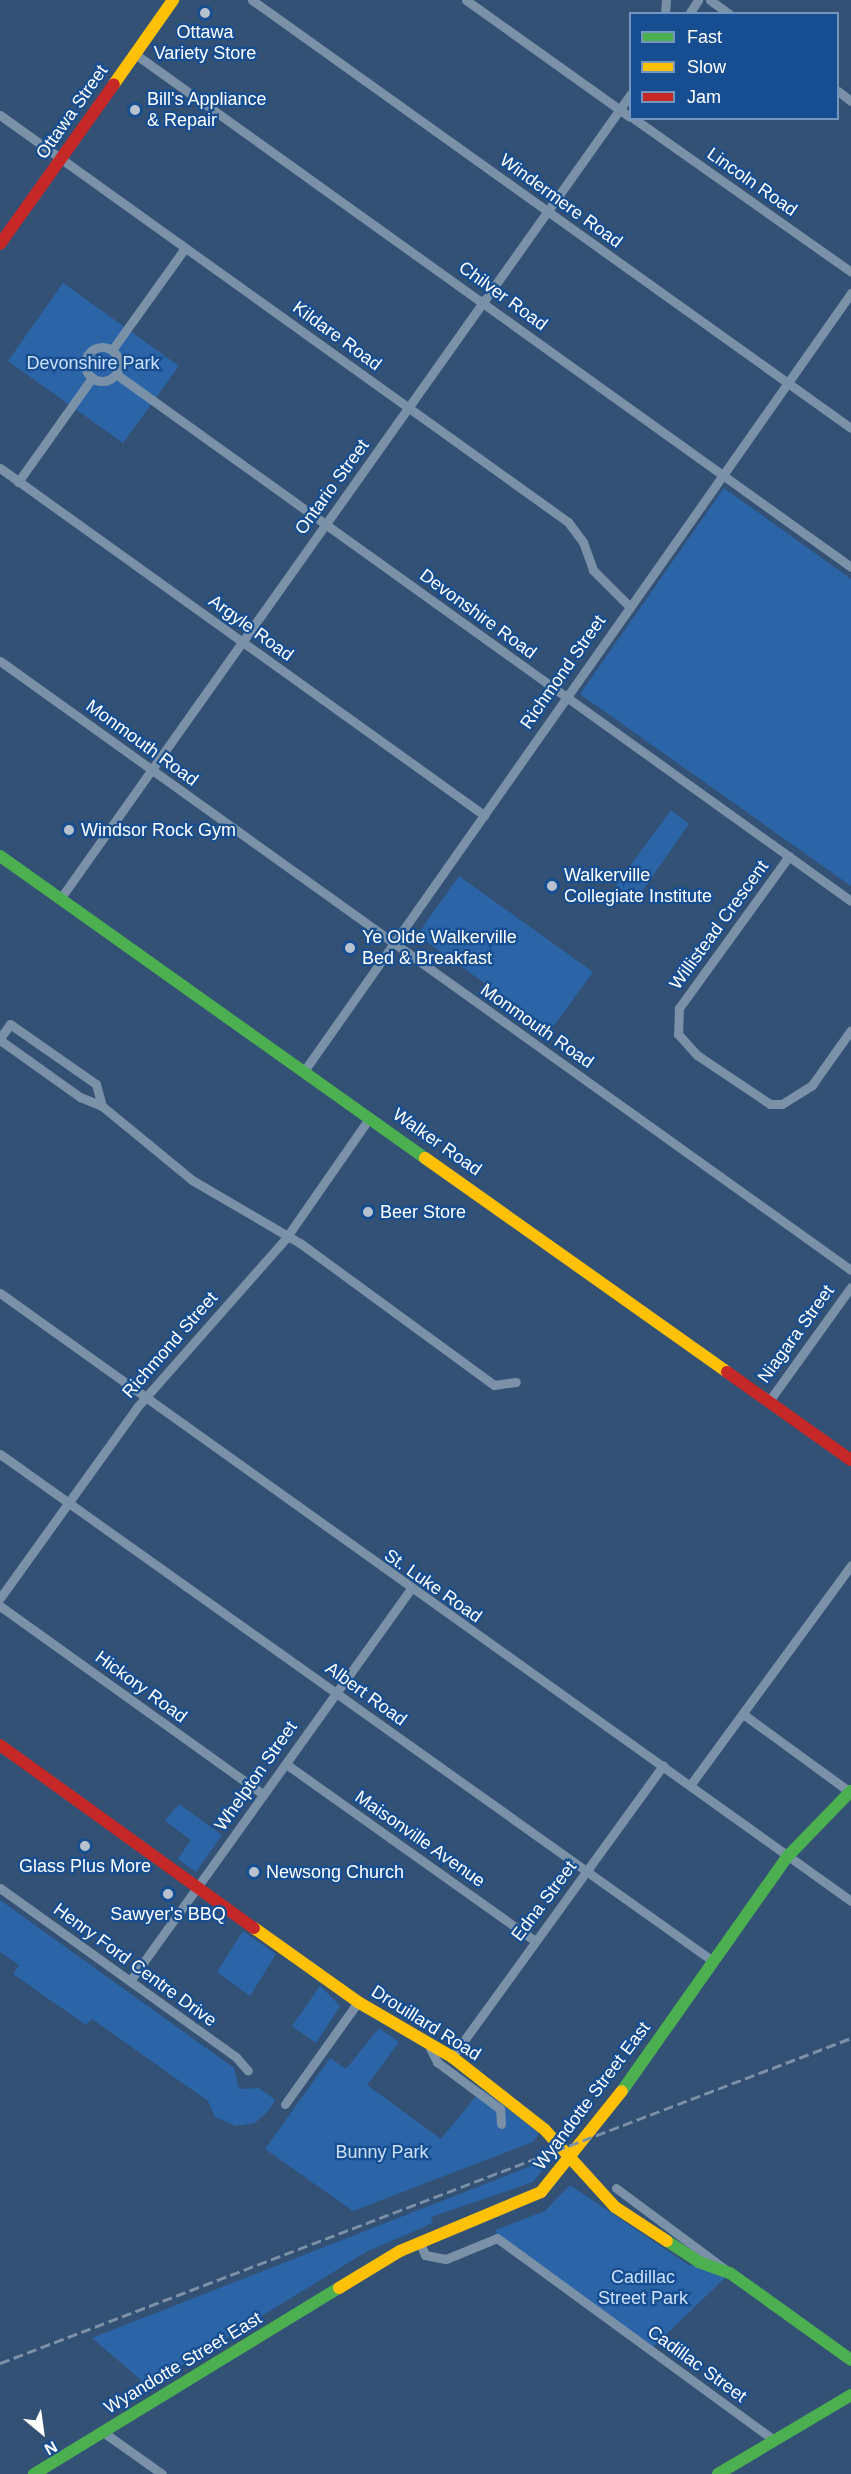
<!DOCTYPE html>
<style>
body{margin:0}
#map{position:relative;width:851px;height:2474px;overflow:hidden;background:#335175;font-family:Arial,sans-serif}
div>[style]{position:absolute}
.green>*{inset:0;background:#2b65a8}
.street>*{height:9px;margin:-4.5px;padding:0 4.5px;transform-origin:4.5px;border-radius:4.5px;background:#7a91a8}
.street>.ring{margin:-4.5px;padding:0;box-sizing:content-box;background:none;border:9px solid #7a91a8;border-radius:50%}
.fast>*{height:12px;margin:-6px;padding:0 6px;transform-origin:6px;border-radius:6px;background:#4caf50}
.slow>*{height:12px;margin:-6px;padding:0 6px;transform-origin:6px;border-radius:6px;background:#ffc107}
.jam>*{height:12px;margin:-6px;padding:0 6px;transform-origin:6px;border-radius:6px;background:#c62828}
.rail>*{height:3px;margin-top:-1.5px;transform-origin:0;background:repeating-linear-gradient(90deg,#7c91a7 0 10px,transparent 0 14.5px)}
.dots>*{width:16px;height:16px;translate:-50% -50%;box-sizing:border-box;border:3px solid #174e91;border-radius:50%}
span{translate:-50% -50%;white-space:nowrap;text-align:center;line-height:1.15;-webkit-text-stroke:4.5px #174e91;paint-order:stroke}
.poi-label{font-size:18px;color:#fff}
.left{translate:0 -50%;text-align:left}
.street-label{font-size:18px;color:#fff}
.park-label{font-size:18px;color:#cce2fb}
.legend{position:absolute;left:629px;top:12px;width:210px;height:108px;box-sizing:border-box;background:#174e91;border:2px solid #7495bd;margin:0;padding:8px 10px;list-style:none;font-size:18px;color:#fff}
.legend li{display:flex;align-items:center;gap:12px;height:30px}
.legend b{width:30px;border:2px solid #7495bd}
.north{position:absolute;left:12px;top:2402px;width:60px;height:60px;-webkit-text-stroke:4px #174e91;paint-order:stroke;rotate:151deg;font-size:16px;font-weight:700;line-height:24px;text-align:center;color:#fff}
.north::after{content:'';display:block;margin:auto;width:21px;height:27px;background:#fff;clip-path:polygon(50% 0,100% 100%,50% 72%,0 100%)}
</style>
<div id="map">
<div class="green">
<i style="clip-path:polygon(63px 283px,179px 366px,123px 443px,8px 361px)"></i>
<i style="clip-path:polygon(724px 488px,851px 579px,851px 886px,580px 694px)"></i>
<i style="clip-path:polygon(671px 810px,689px 824px,636px 900px,616px 885px)"></i>
<i style="clip-path:polygon(459px 876px,593px 972px,551px 1030px,417px 935px)"></i>
<i style="clip-path:polygon(179px 1804px,222px 1835px,196px 1872px,178px 1859px,191px 1840px,165px 1821px)"></i>
<i style="clip-path:polygon(0 1900px,234px 2068px,239px 2089px,259px 2088px,275px 2100px,269px 2110px,255px 2123px,236px 2126px,215px 2117px,208px 2101px,92px 2019px,86px 2025px,13px 1974px,19px 1965px,0 1952px)"></i>
<i style="clip-path:polygon(243px 1931px,276px 1954px,250px 1996px,217px 1972px)"></i>
<i style="clip-path:polygon(320px 1986px,340px 2006px,316px 2043px,292px 2026px)"></i>
<i style="clip-path:polygon(379px 2028px,399px 2042px,367px 2085px,441px 2139px,482px 2089px,539px 2133px,533px 2142px,353px 2211px,265px 2149px,330px 2058px,346px 2069px)"></i>
<i style="clip-path:polygon(554px 2157px,533px 2182px,431px 2217px,433px 2223px,366px 2252px,148px 2386px,92px 2338px)"></i>
<i style="clip-path:polygon(570px 2185px,690px 2266px,699px 2262px,730px 2273px,650px 2350px,497px 2238px,496px 2230px,545px 2211px)"></i>
</div>
<div class="street">
<i style="left:252px;top:0;width:736px;rotate:35.55deg"></i>
<i style="left:466px;top:0;width:201px;rotate:35.5deg"></i>
<i style="left:710px;top:0;width:24px;rotate:36deg"></i>
<i style="left:665px;top:14px;width:14px;rotate:-86deg"></i>
<i style="left:689px;top:14px;width:17px;rotate:-57deg"></i>
<i style="left:135px;top:54px;width:881px;rotate:35.62deg"></i>
<i style="left:838px;top:91px;width:16px;rotate:38deg"></i>
<i style="left:0;top:115px;width:699px;rotate:35.62deg"></i>
<i style="left:568px;top:522px;width:25px;rotate:53deg"></i>
<i style="left:583px;top:542px;width:30px;rotate:70deg"></i>
<i style="left:593px;top:570px;width:52px;rotate:45deg"></i>
<i style="left:633px;top:118px;width:267px;rotate:35.2deg"></i>
<i class="ring" style="left:85px;top:347px;width:25px;height:25px"></i>
<i style="left:112px;top:350px;width:125px;rotate:-54.4deg"></i>
<i style="left:116px;top:374px;width:904px;rotate:35.64deg"></i>
<i style="left:0;top:468px;width:596px;rotate:35.64deg"></i>
<i style="left:18px;top:482px;width:128px;rotate:-54.6deg"></i>
<i style="left:0;top:661px;width:1046px;rotate:35.59deg"></i>
<i style="left:789px;top:856px;width:188px;rotate:125.9deg"></i>
<i style="left:679px;top:1008px;width:26px;rotate:92deg"></i>
<i style="left:678px;top:1034px;width:28px;rotate:48deg"></i>
<i style="left:697px;top:1055px;width:88px;rotate:33.9deg"></i>
<i style="left:770px;top:1104px;width:12px"></i>
<i style="left:782px;top:1104px;width:36px;rotate:-32deg"></i>
<i style="left:812px;top:1085px;width:67px;rotate:-54.7deg"></i>
<i style="left:60px;top:899px;width:986px;rotate:-54.67deg"></i>
<i style="left:0;top:1038px;width:17px;rotate:-54deg"></i>
<i style="left:10px;top:1024px;width:105px;rotate:34.9deg"></i>
<i style="left:96px;top:1084px;width:23px;rotate:75deg"></i>
<i style="left:0;top:1040px;width:98px;rotate:35.5deg"></i>
<i style="left:80px;top:1097px;width:24px;rotate:22deg"></i>
<i style="left:102px;top:1106px;width:117px;rotate:39.4deg"></i>
<i style="left:192px;top:1180px;width:125px;rotate:30.3deg"></i>
<i style="left:300px;top:1243px;width:240px;rotate:36.2deg"></i>
<i style="left:494px;top:1385px;width:22px;rotate:-8deg"></i>
<i style="left:304px;top:1071px;width:951px;rotate:-54.89deg"></i>
<i style="left:0;top:1293px;width:1046px;rotate:35.54deg"></i>
<i style="left:769px;top:1401px;width:140px;rotate:-54.3deg"></i>
<i style="left:0;top:1454px;width:875px;rotate:35.42deg"></i>
<i style="left:0;top:1598px;width:236px;rotate:-54.3deg"></i>
<i style="left:138px;top:1406px;width:224px;rotate:-48.6deg"></i>
<i style="left:286px;top:1238px;width:147px;rotate:-55.2deg"></i>
<i style="left:0;top:1606px;width:323px;rotate:35.6deg"></i>
<i style="left:743px;top:1714px;width:132px;rotate:36.1deg"></i>
<i style="left:286px;top:1764px;width:305px;rotate:35.4deg"></i>
<i style="left:691px;top:1784px;width:271px;rotate:-53.8deg"></i>
<i style="left:0;top:1888px;width:290px;rotate:35.6deg"></i>
<i style="left:236px;top:2057px;width:18px;rotate:49deg"></i>
<i style="left:130px;top:1981px;width:481px;rotate:-54.4deg"></i>
<i style="left:430px;top:2048px;width:16px;rotate:63deg"></i>
<i style="left:437px;top:2062px;width:79px;rotate:36.7deg"></i>
<i style="left:500px;top:2109px;width:15px;rotate:86deg"></i>
<i style="left:452px;top:2057px;width:360px;rotate:-54.1deg"></i>
<i style="left:285px;top:2104px;width:125px;rotate:-54.4deg"></i>
<i style="left:616px;top:2188px;width:137px;rotate:36.7deg"></i>
<i style="left:420px;top:2243px;width:13px;rotate:67deg"></i>
<i style="left:425px;top:2255px;width:21px;rotate:11deg"></i>
<i style="left:446px;top:2259px;width:55px;rotate:-22.4deg"></i>
<i style="left:497px;top:2238px;width:344px;rotate:36.1deg"></i>
<i style="left:103px;top:2432px;width:72px;rotate:35.4deg"></i>
</div>
<div class="fast">
<i style="left:0;top:856px;width:521px;rotate:35.4deg"></i>
<i style="left:622px;top:2091px;width:288px;rotate:-54.8deg"></i>
<i style="left:788px;top:1856px;width:91px;rotate:-45.9deg"></i>
<i style="left:667px;top:2241px;width:38px;rotate:33deg"></i>
<i style="left:699px;top:2262px;width:33px;rotate:20deg"></i>
<i style="left:730px;top:2273px;width:149px;rotate:35.7deg"></i>
<i style="left:34px;top:2474px;width:357px;rotate:-31.4deg"></i>
<i style="left:718px;top:2474px;width:155px;rotate:-30.7deg"></i>
</div>
<div class="slow">
<i style="left:114px;top:84px;width:103px;rotate:-54.9deg"></i>
<i style="left:425px;top:1158px;width:370px;rotate:35.3deg"></i>
<i style="left:254px;top:1928px;width:128px;rotate:35.4deg"></i>
<i style="left:358px;top:2002px;width:109px;rotate:30.3deg"></i>
<i style="left:452px;top:2057px;width:118px;rotate:38.1deg"></i>
<i style="left:545px;top:2130px;width:104px;rotate:47.7deg"></i>
<i style="left:615px;top:2207px;width:62px;rotate:33.2deg"></i>
<i style="left:339px;top:2288px;width:71px;rotate:-31.2deg"></i>
<i style="left:400px;top:2251px;width:153px;rotate:-22.7deg"></i>
<i style="left:541px;top:2192px;width:129px;rotate:-51.3deg"></i>
</div>
<div class="jam">
<i style="left:0;top:244px;width:196px;rotate:-54.5deg"></i>
<i style="left:727px;top:1372px;width:152px;rotate:35.4deg"></i>
<i style="left:0;top:1745px;width:313px;rotate:35.8deg"></i>
</div>
<div class="rail">
<i style="left:0;top:2363px;width:911px;rotate:-20.9deg"></i>
</div>
<div class="dots">
<i style="left:205px;top:13px;background:#b8c2cf"></i>
<i style="left:135px;top:110px;background:#b8c2cf"></i>
<i style="left:69px;top:830px;background:#b8c2cf"></i>
<i style="left:552px;top:886px;background:#b8c2cf"></i>
<i style="left:350px;top:948px;background:#b8c2cf"></i>
<i style="left:368px;top:1212px;background:#b8c2cf"></i>
<i style="left:85px;top:1846px;background:#b8c2cf"></i>
<i style="left:254px;top:1872px;background:#b8c2cf"></i>
<i style="left:168px;top:1894px;background:#b8c2cf"></i>
</div>
<div class="poi-label">
<span style="left:205px;top:43px">Ottawa<br>Variety Store</span>
<span class="left" style="left:147px;top:110px">Bill's Appliance<br>&amp; Repair</span>
<span class="left" style="left:81px;top:830px">Windsor Rock Gym</span>
<span class="left" style="left:564px;top:886px">Walkerville<br>Collegiate Institute</span>
<span class="left" style="left:362px;top:948px">Ye Olde Walkerville<br>Bed &amp; Breakfast</span>
<span class="left" style="left:380px;top:1212px">Beer Store</span>
<span style="left:85px;top:1866px">Glass Plus More</span>
<span class="left" style="left:266px;top:1872px">Newsong Church</span>
<span style="left:168px;top:1914px">Sawyer's BBQ</span>
</div>
<div class="street-label">
<span style="left:72px;top:112px;rotate:-55deg">Ottawa Street</span>
<span style="left:752px;top:182px;rotate:35deg">Lincoln Road</span>
<span style="left:561px;top:201px;rotate:36deg">Windermere Road</span>
<span style="left:503px;top:296px;rotate:36deg">Chilver Road</span>
<span style="left:337px;top:336px;rotate:36deg">Kildare Road</span>
<span style="left:332px;top:487px;rotate:-54deg">Ontario Street</span>
<span style="left:478px;top:614px;rotate:36deg">Devonshire Road</span>
<span style="left:251px;top:628px;rotate:36deg">Argyle Road</span>
<span style="left:563px;top:672px;rotate:-55deg">Richmond Street</span>
<span style="left:142px;top:743px;rotate:36deg">Monmouth Road</span>
<span style="left:719px;top:925px;rotate:-54deg">Willistead Crescent</span>
<span style="left:537px;top:1026px;rotate:35deg">Monmouth Road</span>
<span style="left:437px;top:1142px;rotate:35deg">Walker Road</span>
<span style="left:796px;top:1334px;rotate:-54deg">Niagara Street</span>
<span style="left:170px;top:1345px;rotate:-49deg">Richmond Street</span>
<span style="left:433px;top:1586px;rotate:35deg">St. Luke Road</span>
<span style="left:141px;top:1687px;rotate:36deg">Hickory Road</span>
<span style="left:366px;top:1694px;rotate:36deg">Albert Road</span>
<span style="left:256px;top:1776px;rotate:-55deg">Whelpton Street</span>
<span style="left:420px;top:1839px;rotate:35deg">Maisonville Avenue</span>
<span style="left:544px;top:1901px;rotate:-53deg">Edna Street</span>
<span style="left:135px;top:1965px;rotate:36deg">Henry Ford Centre Drive</span>
<span style="left:426px;top:2023px;rotate:32deg">Drouillard Road</span>
<span style="left:592px;top:2096px;rotate:-53deg">Wyandotte Street East</span>
<span style="left:183px;top:2363px;rotate:-31deg">Wyandotte Street East</span>
<span style="left:697px;top:2364px;rotate:36deg">Cadillac Street</span>
</div>
<div class="park-label">
<span style="left:93px;top:363px">Devonshire Park</span>
<span style="left:382px;top:2152px">Bunny Park</span>
<span style="left:643px;top:2288px">Cadillac<br>Street Park</span>
</div>
<ul class="legend">
<li><b style="height:8px;background:#4caf50"></b>Fast</li>
<li><b style="height:8px;background:#ffc107"></b>Slow</li>
<li><b style="height:8px;background:#c62828"></b>Jam</li>
</ul>
<div class="north">N</div>
</div>
